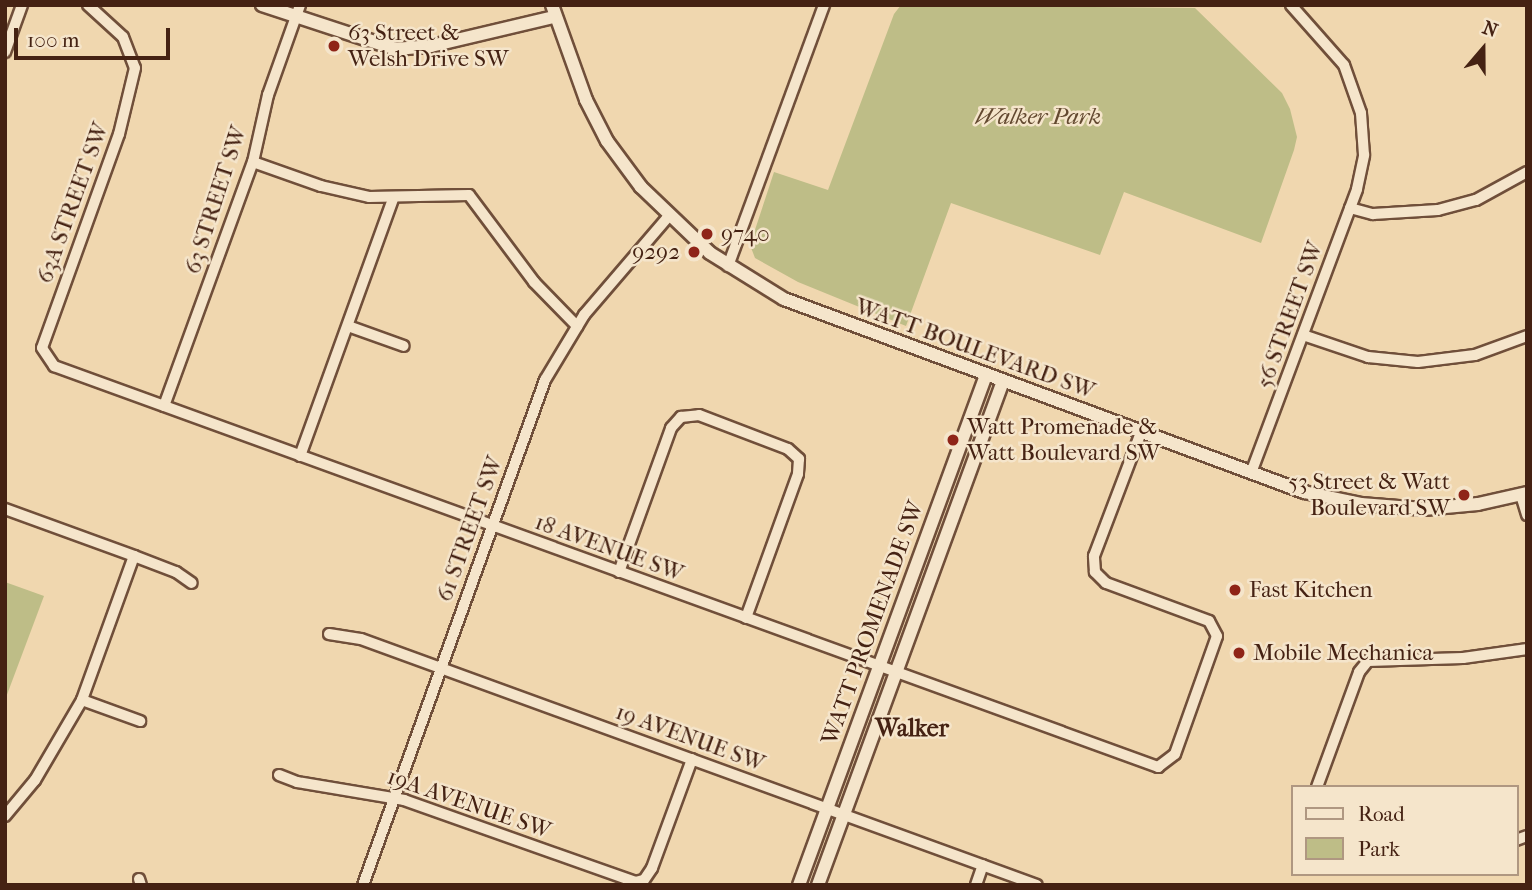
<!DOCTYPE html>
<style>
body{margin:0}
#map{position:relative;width:1532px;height:890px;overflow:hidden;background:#f0d7af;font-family:"IM FELL French Canon",serif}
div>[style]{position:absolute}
.green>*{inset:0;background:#bebd87}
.roads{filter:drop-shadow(2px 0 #704f3a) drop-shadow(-2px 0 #704f3a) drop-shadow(0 2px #704f3a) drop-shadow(0 -2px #704f3a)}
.minor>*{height:10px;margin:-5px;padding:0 5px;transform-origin:5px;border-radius:5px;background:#f5e5cb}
.tertiary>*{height:12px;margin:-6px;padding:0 6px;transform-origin:6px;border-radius:6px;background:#f5e5cb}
.dots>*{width:19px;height:19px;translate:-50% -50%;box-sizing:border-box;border:4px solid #f5e5cb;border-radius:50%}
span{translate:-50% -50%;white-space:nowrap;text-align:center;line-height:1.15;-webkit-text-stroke:5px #f5e5cb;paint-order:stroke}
.poi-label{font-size:23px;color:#452213}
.left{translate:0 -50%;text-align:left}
.right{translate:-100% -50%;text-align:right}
.park-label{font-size:23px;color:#634930;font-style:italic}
.street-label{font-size:23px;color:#452213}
.neighbourhood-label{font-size:24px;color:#452213;font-weight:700}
.frame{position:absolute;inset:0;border:7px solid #452213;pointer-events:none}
.legend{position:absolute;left:1291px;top:785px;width:228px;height:91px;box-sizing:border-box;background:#f5e5cb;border:2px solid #af9781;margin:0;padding:9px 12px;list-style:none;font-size:21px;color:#452213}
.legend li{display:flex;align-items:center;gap:14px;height:35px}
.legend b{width:35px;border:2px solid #af9781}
.north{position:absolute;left:1448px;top:14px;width:70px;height:70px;-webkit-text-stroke:5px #f5e5cb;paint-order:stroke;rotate:20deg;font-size:19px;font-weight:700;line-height:28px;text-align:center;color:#452213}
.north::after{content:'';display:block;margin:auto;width:24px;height:32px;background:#452213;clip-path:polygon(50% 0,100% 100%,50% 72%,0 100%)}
.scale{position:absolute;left:14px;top:28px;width:156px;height:32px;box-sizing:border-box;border:4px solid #452213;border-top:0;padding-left:9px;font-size:21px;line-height:24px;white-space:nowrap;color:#452213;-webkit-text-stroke:5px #f5e5cb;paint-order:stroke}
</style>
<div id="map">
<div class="green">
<i style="clip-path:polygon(901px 5px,1195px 8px,1282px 93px,1290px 109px,1297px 137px,1294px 150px,1261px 243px,1124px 192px,1100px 255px,951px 203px,906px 326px,798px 282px,755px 258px,750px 245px,774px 172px,828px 190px,894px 14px)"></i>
<i style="clip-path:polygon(5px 582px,44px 596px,5px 700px)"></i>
</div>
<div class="roads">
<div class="minor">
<i style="left:88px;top:5px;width:47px;rotate:42.4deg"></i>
<i style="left:123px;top:37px;width:33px;rotate:69deg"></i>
<i style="left:135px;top:68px;width:68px;rotate:103.6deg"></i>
<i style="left:119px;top:134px;width:227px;rotate:109.8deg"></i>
<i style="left:42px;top:348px;width:22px;rotate:56deg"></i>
<i style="left:54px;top:366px;width:1175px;rotate:19.96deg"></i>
<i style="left:1158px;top:767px;width:21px;rotate:-37deg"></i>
<i style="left:1175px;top:754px;width:125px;rotate:-70.4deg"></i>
<i style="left:1217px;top:636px;width:17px;rotate:-118deg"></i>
<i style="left:1209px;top:621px;width:110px;rotate:-159.7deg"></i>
<i style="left:1106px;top:583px;width:16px;rotate:-135deg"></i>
<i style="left:1095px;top:572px;width:16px;rotate:-94deg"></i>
<i style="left:1094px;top:556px;width:133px;rotate:-69.2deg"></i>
<i style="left:5px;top:52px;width:50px;rotate:-70.1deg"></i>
<i style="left:253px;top:162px;width:72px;rotate:19.4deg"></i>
<i style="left:321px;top:186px;width:49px;rotate:12.9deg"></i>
<i style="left:369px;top:197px;width:100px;rotate:-1.1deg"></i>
<i style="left:469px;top:195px;width:109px;rotate:53.2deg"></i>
<i style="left:534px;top:282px;width:62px;rotate:45.7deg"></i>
<i style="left:1350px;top:208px;width:24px;rotate:15deg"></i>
<i style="left:1373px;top:214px;width:65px;rotate:-3.5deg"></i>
<i style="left:1438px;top:210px;width:39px;rotate:-15deg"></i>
<i style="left:1476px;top:200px;width:58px;rotate:-28.8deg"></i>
<i style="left:728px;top:266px;width:278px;rotate:-69.8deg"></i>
<i style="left:348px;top:326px;width:59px;rotate:19.7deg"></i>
<i style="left:1303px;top:335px;width:69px;rotate:18.7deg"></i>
<i style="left:1368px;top:357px;width:50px;rotate:5.7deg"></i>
<i style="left:1418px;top:362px;width:57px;rotate:-7deg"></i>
<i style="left:1475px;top:355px;width:55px;rotate:-20.1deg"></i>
<i style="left:164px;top:406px;width:260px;rotate:-70deg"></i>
<i style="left:253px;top:162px;width:69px;rotate:-77.4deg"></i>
<i style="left:268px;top:95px;width:96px;rotate:-70.4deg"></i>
<i style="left:300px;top:456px;width:273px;rotate:-70.1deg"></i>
<i style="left:1251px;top:473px;width:303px;rotate:-69.5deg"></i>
<i style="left:1357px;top:189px;width:35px;rotate:-78deg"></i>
<i style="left:1364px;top:155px;width:42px;rotate:-94.1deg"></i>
<i style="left:1361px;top:113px;width:51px;rotate:-109.5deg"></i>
<i style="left:1344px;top:65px;width:80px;rotate:-131.5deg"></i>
<i style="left:1521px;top:495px;width:21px;rotate:73deg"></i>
<i style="left:5px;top:509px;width:137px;rotate:20deg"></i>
<i style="left:134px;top:556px;width:153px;rotate:109.9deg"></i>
<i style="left:82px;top:700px;width:93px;rotate:120.4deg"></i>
<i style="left:35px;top:780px;width:47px;rotate:129.8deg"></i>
<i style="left:134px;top:556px;width:45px;rotate:20.9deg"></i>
<i style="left:176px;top:572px;width:19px;rotate:35deg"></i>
<i style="left:619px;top:572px;width:153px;rotate:-70.1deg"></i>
<i style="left:671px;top:428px;width:15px;rotate:-48deg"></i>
<i style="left:681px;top:417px;width:18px;rotate:-6deg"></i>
<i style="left:699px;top:415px;width:95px;rotate:20.9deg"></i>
<i style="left:788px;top:449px;width:15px;rotate:42deg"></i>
<i style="left:799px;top:459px;width:15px;rotate:94deg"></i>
<i style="left:798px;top:474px;width:153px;rotate:109.9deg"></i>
<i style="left:329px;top:634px;width:32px;rotate:9deg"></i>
<i style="left:361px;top:639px;width:719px;rotate:20deg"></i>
<i style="left:82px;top:700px;width:62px;rotate:19.9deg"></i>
<i style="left:279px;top:775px;width:19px;rotate:21deg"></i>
<i style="left:297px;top:782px;width:109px;rotate:9.5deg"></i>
<i style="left:404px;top:800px;width:245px;rotate:19.5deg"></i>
<i style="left:635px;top:882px;width:9px;rotate:-13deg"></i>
<i style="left:644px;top:880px;width:14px;rotate:-56deg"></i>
<i style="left:652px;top:868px;width:116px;rotate:-69.8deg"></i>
<i style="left:1317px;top:787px;width:122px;rotate:-69.9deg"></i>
<i style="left:1359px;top:672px;width:14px;rotate:-51deg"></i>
<i style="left:1368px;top:661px;width:95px;rotate:-1.8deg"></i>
<i style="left:1463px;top:658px;width:65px;rotate:-8deg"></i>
<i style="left:1516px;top:840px;width:12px;rotate:-20deg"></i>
<i style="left:139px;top:879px;width:6px;rotate:72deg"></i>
<i style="left:363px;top:885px;width:537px;rotate:-70.18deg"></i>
<i style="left:545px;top:380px;width:76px;rotate:-59deg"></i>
<i style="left:584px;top:315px;width:129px;rotate:-49.4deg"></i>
<i style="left:976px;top:885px;width:21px;rotate:-71deg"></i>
</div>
<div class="tertiary">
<i style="left:262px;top:5px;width:141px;rotate:18.2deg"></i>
<i style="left:396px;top:49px;width:35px;rotate:-5deg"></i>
<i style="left:431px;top:46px;width:126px;rotate:-13.3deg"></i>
<i style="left:552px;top:5px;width:101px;rotate:70.3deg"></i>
<i style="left:586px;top:100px;width:46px;rotate:62.9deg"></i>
<i style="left:607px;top:141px;width:57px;rotate:53.5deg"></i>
<i style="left:641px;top:187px;width:95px;rotate:43.7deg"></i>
<i style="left:710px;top:253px;width:87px;rotate:31.9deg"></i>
<i style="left:784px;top:299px;width:555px;rotate:20.36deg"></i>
<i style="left:1304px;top:492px;width:58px;rotate:11.9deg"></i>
<i style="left:1361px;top:504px;width:63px;rotate:4.5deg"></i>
<i style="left:1424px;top:509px;width:54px;rotate:-5.3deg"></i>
<i style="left:1478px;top:504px;width:50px;rotate:-12.7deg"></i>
<i style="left:799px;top:885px;width:543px;rotate:-69.86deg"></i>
<i style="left:818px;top:885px;width:537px;rotate:-69.84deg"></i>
</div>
</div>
<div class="dots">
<i style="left:334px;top:46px;background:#8f2418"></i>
<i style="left:707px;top:234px;background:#8f2418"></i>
<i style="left:694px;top:252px;background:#8f2418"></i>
<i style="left:953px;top:440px;background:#8f2418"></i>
<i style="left:1464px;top:495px;background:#8f2418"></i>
<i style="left:1235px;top:590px;background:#8f2418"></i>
<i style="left:1239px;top:653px;background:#8f2418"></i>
</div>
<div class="poi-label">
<span class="left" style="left:348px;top:46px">63 Street &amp;<br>Welsh Drive SW</span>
<span class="left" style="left:721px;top:234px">9740</span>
<span class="right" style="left:680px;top:252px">9292</span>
<span class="left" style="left:967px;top:440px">Watt Promenade &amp;<br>Watt Boulevard SW</span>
<span class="right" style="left:1450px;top:495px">53 Street &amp; Watt<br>Boulevard SW</span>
<span class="left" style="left:1249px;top:590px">Fast Kitchen</span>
<span class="left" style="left:1253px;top:653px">Mobile Mechanica</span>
</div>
<div class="park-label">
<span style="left:1038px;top:117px">Walker Park</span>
</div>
<div class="street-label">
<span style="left:216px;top:200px;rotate:-72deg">63 STREET SW</span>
<span style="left:73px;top:203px;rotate:-70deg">63A STREET SW</span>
<span style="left:1290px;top:315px;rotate:-70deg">56 STREET SW</span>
<span style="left:975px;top:349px;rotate:20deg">WATT BOULEVARD SW</span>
<span style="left:470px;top:529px;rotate:-70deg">61 STREET SW</span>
<span style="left:609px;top:548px;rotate:20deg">18 AVENUE SW</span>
<span style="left:873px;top:623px;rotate:-70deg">WATT PROMENADE SW</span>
<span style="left:690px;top:738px;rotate:20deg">19 AVENUE SW</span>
<span style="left:469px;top:804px;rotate:19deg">19A AVENUE SW</span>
</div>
<div class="neighbourhood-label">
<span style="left:912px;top:729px">Walker</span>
</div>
<div class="frame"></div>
<ul class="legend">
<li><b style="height:9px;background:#f5e5cb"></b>Road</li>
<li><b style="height:19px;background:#bebd87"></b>Park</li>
</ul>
<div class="north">N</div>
<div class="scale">100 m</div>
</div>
